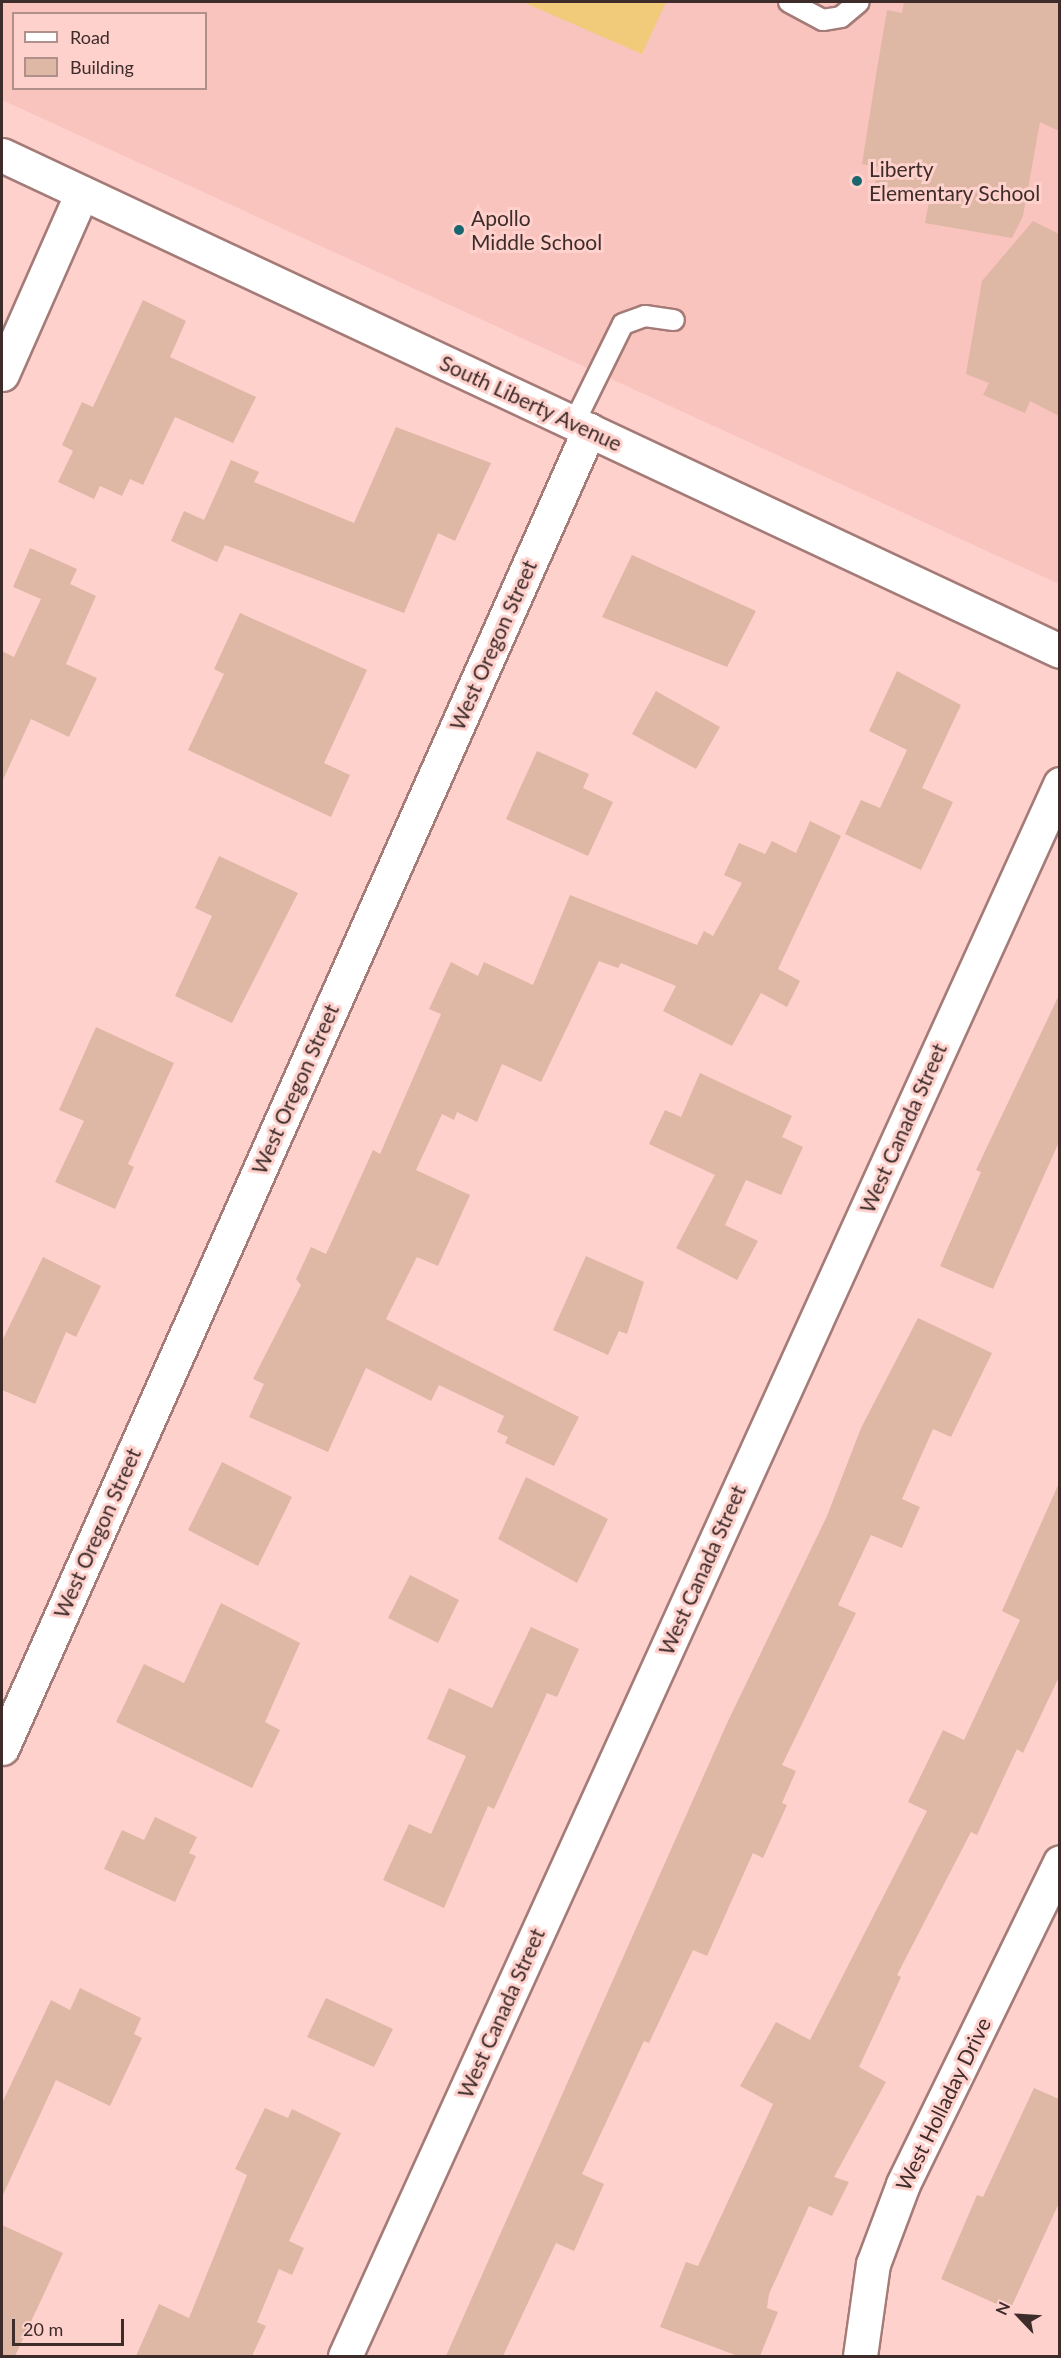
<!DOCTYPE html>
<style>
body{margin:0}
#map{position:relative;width:1061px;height:2358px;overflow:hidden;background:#ffd1cc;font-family:Lato,sans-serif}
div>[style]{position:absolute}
.built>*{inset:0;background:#f9c3be}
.green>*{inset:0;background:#f1cb79}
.building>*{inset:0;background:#deb7a5}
.roads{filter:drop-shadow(2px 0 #a47b77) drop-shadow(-2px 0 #a47b77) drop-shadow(0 2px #a47b77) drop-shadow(0 -2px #a47b77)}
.lane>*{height:20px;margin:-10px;padding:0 10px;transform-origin:10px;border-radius:10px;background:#fff}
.street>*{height:33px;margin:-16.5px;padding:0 16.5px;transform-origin:16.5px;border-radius:16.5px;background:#fff}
.dots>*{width:16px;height:16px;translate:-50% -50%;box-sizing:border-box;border:3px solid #ffd1cc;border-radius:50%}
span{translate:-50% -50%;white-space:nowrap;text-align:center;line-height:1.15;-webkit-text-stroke:6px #ffd1cc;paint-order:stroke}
.poi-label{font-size:21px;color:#3d2c2a}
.left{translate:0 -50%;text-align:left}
.street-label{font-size:21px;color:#3d2c2a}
.frame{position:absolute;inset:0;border:3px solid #3d2c2a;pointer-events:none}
.legend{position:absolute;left:12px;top:12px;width:195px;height:78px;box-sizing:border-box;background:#ffd1cc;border:2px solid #b18f8b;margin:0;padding:8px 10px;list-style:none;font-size:18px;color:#3d2c2a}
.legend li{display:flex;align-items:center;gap:12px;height:30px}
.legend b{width:30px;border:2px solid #b18f8b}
.north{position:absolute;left:989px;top:2286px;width:60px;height:60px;-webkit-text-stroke:4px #ffd1cc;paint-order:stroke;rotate:295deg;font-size:16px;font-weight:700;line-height:24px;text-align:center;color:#3d2c2a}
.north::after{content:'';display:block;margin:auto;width:21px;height:27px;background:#3d2c2a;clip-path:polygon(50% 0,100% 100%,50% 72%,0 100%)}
.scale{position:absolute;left:12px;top:2319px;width:112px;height:27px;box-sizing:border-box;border:3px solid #3d2c2a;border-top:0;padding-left:8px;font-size:18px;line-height:21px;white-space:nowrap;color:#3d2c2a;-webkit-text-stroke:4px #ffd1cc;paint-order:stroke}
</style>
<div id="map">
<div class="built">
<i style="clip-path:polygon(evenodd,2px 2px,1059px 2px,1059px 584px,2px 100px,2px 2px,14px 14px,206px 14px,206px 88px,14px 88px,14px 14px)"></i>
</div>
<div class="green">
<i style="clip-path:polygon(523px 2px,666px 2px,642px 54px)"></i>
</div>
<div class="building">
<i style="clip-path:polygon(904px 2px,1059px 2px,1059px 131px,1040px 122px,1023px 216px,1012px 238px,925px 223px,929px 202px,873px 193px,878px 167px,862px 164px,877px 69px,887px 10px,902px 13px)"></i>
<i style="clip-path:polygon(1033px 221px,1059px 234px,1059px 416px,1030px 401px,1025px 413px,983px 395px,989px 383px,966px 374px,982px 281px)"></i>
<i style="clip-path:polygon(143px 300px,186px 321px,170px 357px,256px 397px,233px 443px,175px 417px,143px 485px,130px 479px,122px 496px,100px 486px,94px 499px,58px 482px,73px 451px,62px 445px,82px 402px,93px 407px)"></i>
<i style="clip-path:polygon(396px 427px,491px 463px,455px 541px,438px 533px,404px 613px,225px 545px,217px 562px,171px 541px,184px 511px,204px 520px,231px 460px,259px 472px,254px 482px,354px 523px)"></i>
<i style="clip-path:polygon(30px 548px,77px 569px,70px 584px,96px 596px,66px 664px,97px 678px,69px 737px,31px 719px,2px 782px,2px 651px,14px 657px,41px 599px,13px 587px)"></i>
<i style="clip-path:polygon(632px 555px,756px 611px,727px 667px,602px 617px)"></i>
<i style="clip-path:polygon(240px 613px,367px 670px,324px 763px,350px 775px,331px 817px,188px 750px,224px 674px,214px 669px)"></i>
<i style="clip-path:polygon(897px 671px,961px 705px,922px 788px,953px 802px,921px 870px,845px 834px,861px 800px,880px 808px,907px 750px,869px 731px)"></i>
<i style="clip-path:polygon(656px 691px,720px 727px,696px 769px,632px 734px)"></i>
<i style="clip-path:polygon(537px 751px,589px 774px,583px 788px,613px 802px,588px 856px,506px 819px)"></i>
<i style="clip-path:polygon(810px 821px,841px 836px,778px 969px,800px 981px,787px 1007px,761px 993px,732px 1046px,663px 1011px,676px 986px,621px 963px,618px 968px,599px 961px,541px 1082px,502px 1064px,477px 1122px,457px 1112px,454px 1120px,442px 1114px,416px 1170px,470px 1195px,438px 1266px,417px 1257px,386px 1319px,579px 1417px,554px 1466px,505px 1443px,508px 1437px,497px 1432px,504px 1416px,439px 1385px,431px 1401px,366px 1368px,328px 1452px,249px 1417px,264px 1384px,253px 1379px,301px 1285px,296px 1279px,311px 1247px,326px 1254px,373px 1150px,380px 1154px,441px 1014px,429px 1009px,451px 962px,478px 976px,484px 962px,533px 985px,570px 895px,697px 945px,704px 931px,713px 936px,742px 883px,724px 875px,739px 843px,765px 854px,772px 841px,796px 853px)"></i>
<i style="clip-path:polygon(219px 856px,298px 893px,232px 1023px,175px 996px,212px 916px,195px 908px)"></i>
<i style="clip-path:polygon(1059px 995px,1059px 1142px,993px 1289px,940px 1266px,981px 1172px,976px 1170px)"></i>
<i style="clip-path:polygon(96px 1027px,174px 1063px,128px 1164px,134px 1167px,115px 1209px,55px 1182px,84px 1121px,59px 1110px)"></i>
<i style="clip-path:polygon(700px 1073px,792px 1116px,782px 1137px,803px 1147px,781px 1195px,746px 1180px,725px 1225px,758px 1241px,737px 1280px,676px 1248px,715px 1175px,649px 1144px,665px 1110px,681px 1117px)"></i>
<i style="clip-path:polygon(586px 1256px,644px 1282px,627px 1334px,619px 1331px,608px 1355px,553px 1330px)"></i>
<i style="clip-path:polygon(43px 1257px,101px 1286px,76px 1337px,66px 1332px,35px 1404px,2px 1390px,2px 1341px)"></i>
<i style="clip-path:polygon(918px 1318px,992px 1353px,951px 1437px,933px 1429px,902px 1499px,920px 1507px,902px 1548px,871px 1535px,838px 1605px,856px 1613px,782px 1765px,796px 1771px,782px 1803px,787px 1805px,763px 1858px,753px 1853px,707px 1956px,693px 1950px,649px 2043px,644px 2041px,582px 2174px,604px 2184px,574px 2251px,556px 2243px,503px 2356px,446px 2356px,728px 1721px,827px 1516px,861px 1428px)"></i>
<i style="clip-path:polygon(222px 1462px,292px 1497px,258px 1566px,188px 1530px)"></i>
<i style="clip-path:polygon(526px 1477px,608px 1519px,577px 1583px,498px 1539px)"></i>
<i style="clip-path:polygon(1059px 1483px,1059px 1677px,1023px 1753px,1017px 1749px,977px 1835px,971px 1832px,897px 1975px,901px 1977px,859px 2067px,886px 2082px,834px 2177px,849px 2182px,832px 2216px,809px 2206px,769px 2294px,767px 2308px,778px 2312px,760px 2356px,738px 2356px,660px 2327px,686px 2262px,698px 2266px,773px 2104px,740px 2086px,776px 2022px,810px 2040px,927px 1811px,908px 1802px,943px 1730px,964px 1740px,1020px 1620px,1002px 1611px)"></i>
<i style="clip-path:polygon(410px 1575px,459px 1600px,438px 1643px,388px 1618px)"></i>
<i style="clip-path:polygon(221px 1603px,300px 1643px,265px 1722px,280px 1730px,252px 1788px,116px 1722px,144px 1664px,184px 1683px)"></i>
<i style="clip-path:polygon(531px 1627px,579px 1649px,557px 1697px,547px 1693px,494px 1809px,488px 1806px,444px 1908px,383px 1880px,409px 1824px,431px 1834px,466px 1756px,427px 1739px,449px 1688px,492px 1708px)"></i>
<i style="clip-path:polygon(155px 1817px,197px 1837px,189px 1853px,196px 1856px,175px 1902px,104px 1869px,122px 1830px,144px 1840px)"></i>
<i style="clip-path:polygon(80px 1988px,141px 2018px,134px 2034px,142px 2038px,110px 2106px,56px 2080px,2px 2197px,2px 2103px,51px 2000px,70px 2010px)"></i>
<i style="clip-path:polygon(326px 1998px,393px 2029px,374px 2067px,307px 2037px)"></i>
<i style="clip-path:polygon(1034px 2088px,1059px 2099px,1059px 2203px,1010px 2310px,941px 2279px,977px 2195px,983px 2197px)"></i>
<i style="clip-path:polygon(265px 2108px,288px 2118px,292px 2109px,341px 2133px,289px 2241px,304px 2248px,292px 2275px,279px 2269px,257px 2322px,266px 2326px,252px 2356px,136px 2356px,159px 2304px,189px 2318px,247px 2175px,235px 2169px)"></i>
<i style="clip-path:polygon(2px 2225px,63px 2253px,15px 2356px,2px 2356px)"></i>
</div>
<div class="roads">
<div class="lane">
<i style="left:789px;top:2px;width:38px;rotate:28deg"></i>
<i style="left:823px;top:20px;width:18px;rotate:-9deg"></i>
<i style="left:841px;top:17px;width:23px;rotate:-40deg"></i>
<i style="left:574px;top:423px;width:110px;rotate:-63.7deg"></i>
<i style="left:623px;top:324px;width:23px;rotate:-20deg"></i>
<i style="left:645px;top:316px;width:29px;rotate:8deg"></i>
</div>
<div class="street">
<i style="left:2px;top:155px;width:1168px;rotate:25.12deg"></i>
<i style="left:2px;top:374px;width:198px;rotate:-66.2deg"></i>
<i style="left:2px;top:1748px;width:1443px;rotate:-65.99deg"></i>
<i style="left:345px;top:2356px;width:1727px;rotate:-65.54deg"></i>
<i style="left:860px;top:2356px;width:93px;rotate:-82deg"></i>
<i style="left:873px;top:2264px;width:85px;rotate:-69.4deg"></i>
<i style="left:903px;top:2184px;width:358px;rotate:-64deg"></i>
</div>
</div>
<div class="dots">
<i style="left:857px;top:181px;background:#1a666e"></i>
<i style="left:459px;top:230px;background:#1a666e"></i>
</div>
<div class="poi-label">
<span class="left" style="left:869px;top:181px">Liberty<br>Elementary School</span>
<span class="left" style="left:471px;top:230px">Apollo<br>Middle School</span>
</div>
<div class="street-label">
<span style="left:531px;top:403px;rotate:25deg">South Liberty Avenue</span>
<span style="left:493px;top:645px;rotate:-66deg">West Oregon Street</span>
<span style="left:295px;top:1089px;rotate:-66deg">West Oregon Street</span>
<span style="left:903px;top:1128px;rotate:-66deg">West Canada Street</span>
<span style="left:97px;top:1533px;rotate:-66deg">West Oregon Street</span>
<span style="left:702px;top:1570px;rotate:-66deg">West Canada Street</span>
<span style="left:501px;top:2013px;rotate:-66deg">West Canada Street</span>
<span style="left:943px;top:2104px;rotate:-64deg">West Holladay Drive</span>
</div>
<div class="frame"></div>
<ul class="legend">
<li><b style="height:8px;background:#fff"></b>Road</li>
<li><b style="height:16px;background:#deb7a5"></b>Building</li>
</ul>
<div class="north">N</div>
<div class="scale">20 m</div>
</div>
